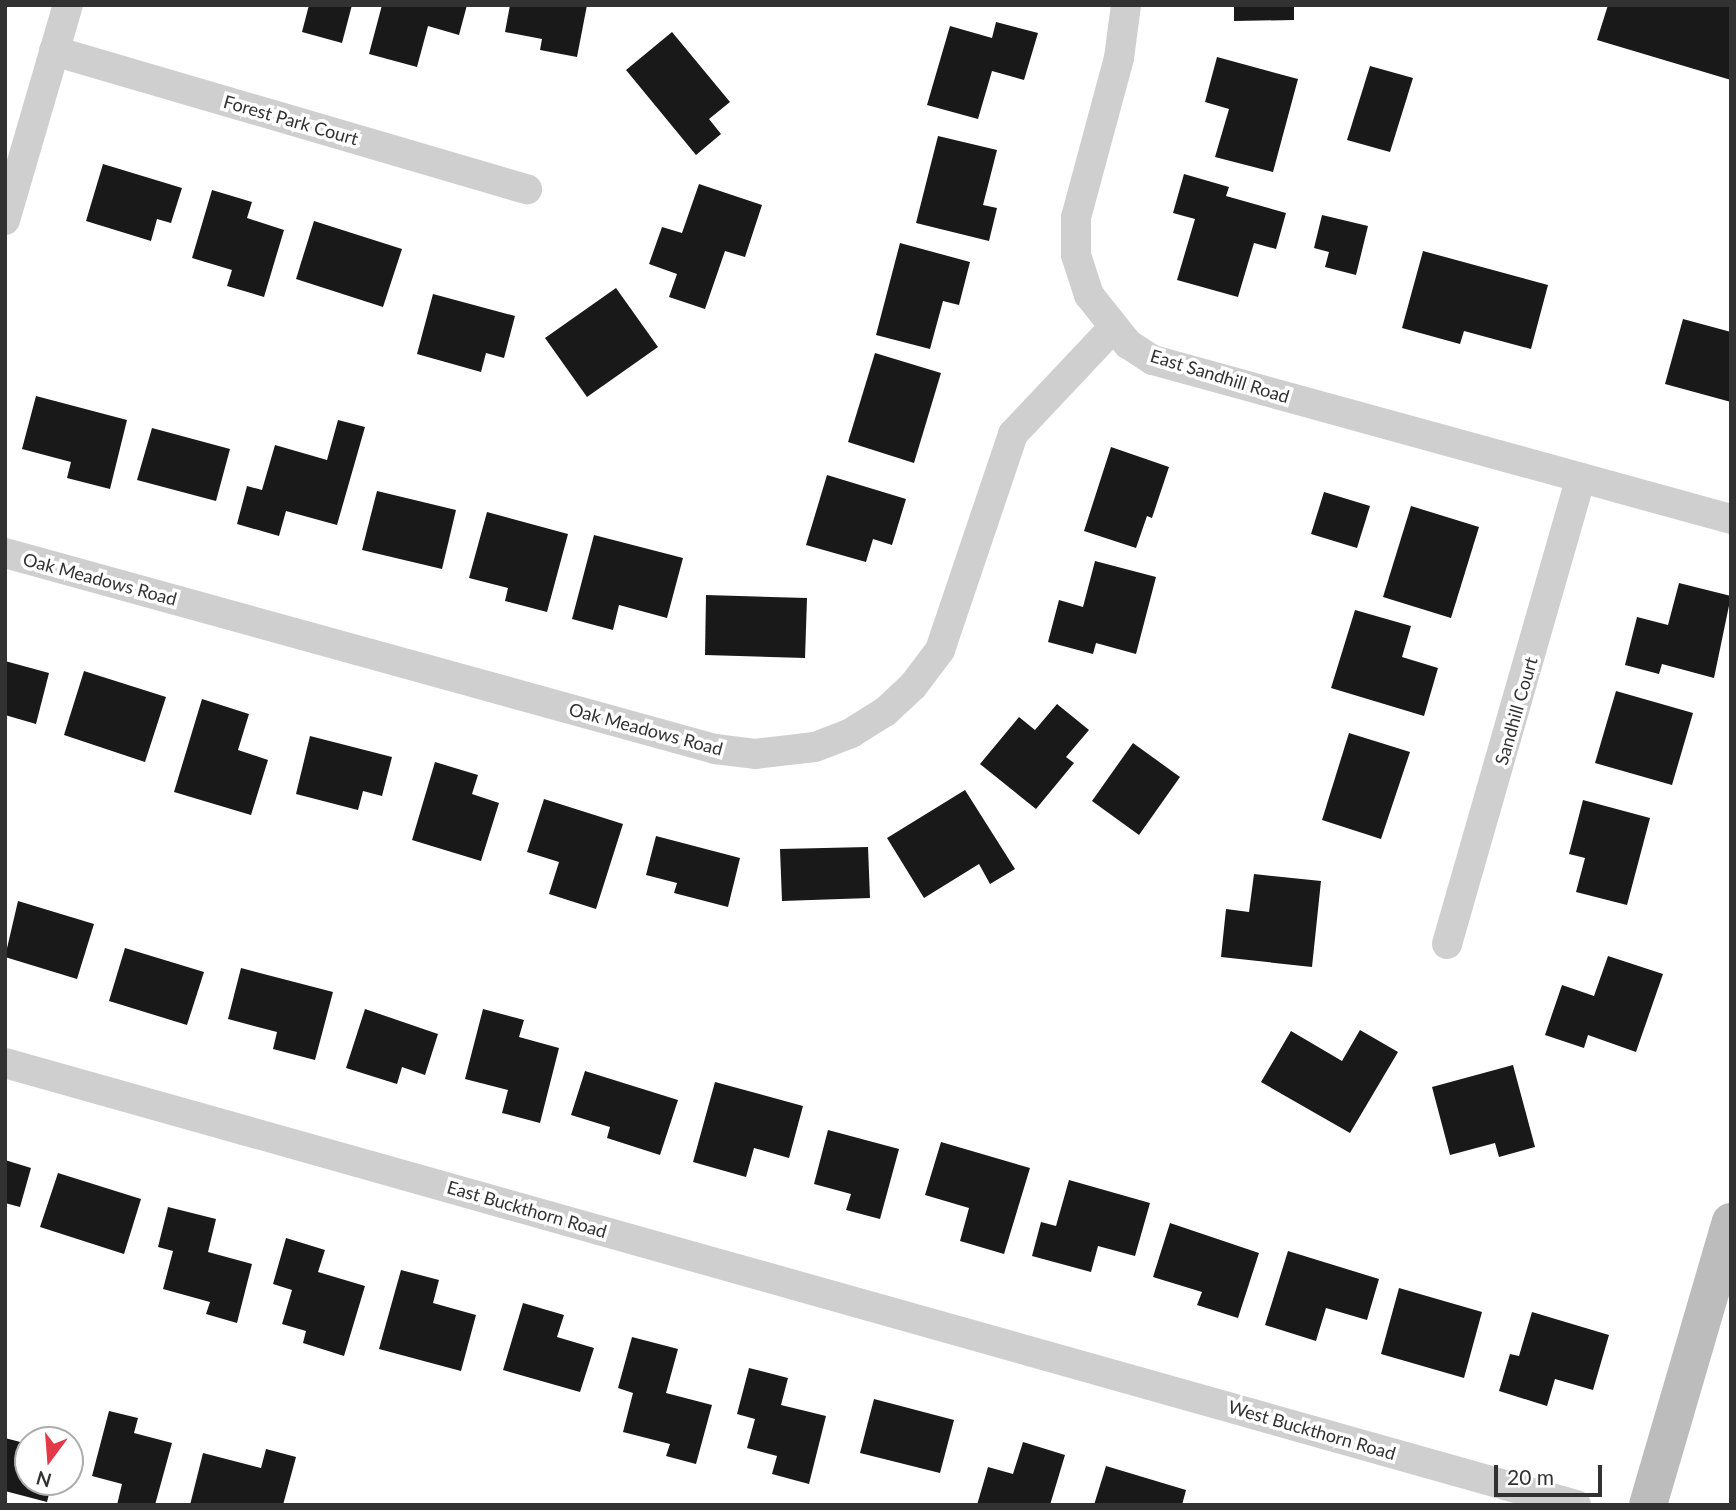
<!DOCTYPE html>
<style>
body{margin:0}
#map{position:relative;width:1736px;height:1510px;overflow:hidden;background:#fff;font-family:Lato,sans-serif}
div>[style]{position:absolute}
.building>*{inset:0;background:#191919}
.street>*{height:30px;margin:-15px;padding:0 15px;transform-origin:15px;border-radius:15px;background:#cfcfcf}
.secondary>*{height:38px;margin:-19px;padding:0 19px;transform-origin:19px;border-radius:19px;background:#bcbcbc}
span{translate:-50% -50%;white-space:nowrap;text-align:center;line-height:1.15;-webkit-text-stroke:7px #fff;paint-order:stroke}
.street-label{font-size:18px;color:#323232}
.frame{position:absolute;inset:0;border:7px solid #323232;pointer-events:none}
.north{position:absolute;left:14px;top:1426px;width:70px;height:70px;box-sizing:border-box;background:#fff;border:2px solid #adadad;border-radius:50%;rotate:196deg;font-size:19px;font-weight:700;line-height:28px;text-align:center;color:#323232}
.north::after{content:'';display:block;margin:auto;width:24px;height:32px;background:#e43a48;clip-path:polygon(50% 0,100% 100%,50% 72%,0 100%)}
.scale{position:absolute;left:1494px;top:1465px;width:108px;height:32px;box-sizing:border-box;border:4px solid #323232;border-top:0;padding-left:9px;font-size:21px;line-height:24px;white-space:nowrap;color:#323232;-webkit-text-stroke:5px #fff;paint-order:stroke}
</style>
<div id="map">
<div class="building">
<i style="clip-path:polygon(309px 5px,352px 5px,342px 43px,302px 32px)"></i>
<i style="clip-path:polygon(382px 5px,467px 5px,459px 35px,428px 26px,417px 67px,369px 54px)"></i>
<i style="clip-path:polygon(510px 5px,587px 5px,577px 57px,540px 50px,542px 39px,505px 32px)"></i>
<i style="clip-path:polygon(1234px 5px,1294px 5px,1294px 20px,1234px 21px)"></i>
<i style="clip-path:polygon(1608px 5px,1731px 5px,1731px 80px,1597px 40px)"></i>
<i style="clip-path:polygon(996px 22px,1038px 33px,1024px 80px,992px 71px,978px 119px,927px 105px,950px 26px,992px 38px)"></i>
<i style="clip-path:polygon(672px 32px,730px 102px,709px 119px,721px 134px,696px 155px,626px 70px)"></i>
<i style="clip-path:polygon(1217px 57px,1298px 79px,1273px 172px,1215px 157px,1229px 109px,1205px 102px)"></i>
<i style="clip-path:polygon(1370px 66px,1413px 78px,1390px 152px,1347px 140px)"></i>
<i style="clip-path:polygon(938px 136px,997px 150px,983px 205px,997px 208px,989px 241px,916px 223px)"></i>
<i style="clip-path:polygon(103px 164px,182px 188px,171px 223px,157px 219px,151px 241px,86px 221px)"></i>
<i style="clip-path:polygon(1184px 174px,1229px 187px,1226px 196px,1286px 213px,1276px 249px,1254px 243px,1238px 297px,1177px 280px,1195px 219px,1173px 213px)"></i>
<i style="clip-path:polygon(699px 184px,762px 205px,745px 257px,725px 251px,705px 309px,669px 297px,677px 274px,649px 264px,662px 227px,682px 233px)"></i>
<i style="clip-path:polygon(212px 190px,252px 202px,247px 218px,284px 230px,264px 297px,227px 286px,232px 270px,192px 258px)"></i>
<i style="clip-path:polygon(1322px 215px,1368px 226px,1356px 275px,1325px 267px,1329px 252px,1314px 248px)"></i>
<i style="clip-path:polygon(314px 221px,402px 249px,383px 307px,296px 279px)"></i>
<i style="clip-path:polygon(900px 243px,970px 262px,959px 305px,943px 301px,930px 349px,876px 335px)"></i>
<i style="clip-path:polygon(1423px 251px,1548px 285px,1531px 349px,1464px 331px,1460px 344px,1402px 328px)"></i>
<i style="clip-path:polygon(616px 288px,658px 347px,587px 397px,545px 338px)"></i>
<i style="clip-path:polygon(433px 294px,515px 316px,504px 358px,486px 353px,481px 372px,417px 354px)"></i>
<i style="clip-path:polygon(1683px 319px,1731px 332px,1731px 402px,1665px 384px)"></i>
<i style="clip-path:polygon(875px 353px,941px 373px,914px 463px,848px 442px)"></i>
<i style="clip-path:polygon(36px 396px,127px 420px,110px 489px,67px 478px,71px 462px,22px 449px)"></i>
<i style="clip-path:polygon(338px 420px,365px 427px,337px 525px,286px 511px,279px 536px,237px 524px,247px 486px,262px 490px,275px 445px,327px 460px)"></i>
<i style="clip-path:polygon(152px 428px,230px 449px,216px 501px,137px 480px)"></i>
<i style="clip-path:polygon(1111px 447px,1169px 467px,1152px 518px,1147px 516px,1136px 548px,1084px 531px)"></i>
<i style="clip-path:polygon(827px 475px,906px 499px,892px 545px,873px 539px,866px 562px,806px 545px)"></i>
<i style="clip-path:polygon(377px 491px,456px 510px,442px 569px,362px 550px)"></i>
<i style="clip-path:polygon(1324px 492px,1370px 506px,1357px 548px,1311px 534px)"></i>
<i style="clip-path:polygon(1411px 506px,1479px 527px,1451px 618px,1383px 597px)"></i>
<i style="clip-path:polygon(487px 512px,568px 534px,547px 612px,505px 601px,508px 588px,469px 578px)"></i>
<i style="clip-path:polygon(594px 535px,683px 558px,667px 618px,619px 605px,613px 630px,572px 619px)"></i>
<i style="clip-path:polygon(1095px 561px,1156px 577px,1136px 654px,1096px 643px,1093px 654px,1048px 642px,1059px 600px,1083px 607px)"></i>
<i style="clip-path:polygon(1679px 583px,1731px 596px,1714px 678px,1662px 664px,1659px 674px,1625px 665px,1637px 617px,1668px 625px)"></i>
<i style="clip-path:polygon(706px 595px,807px 598px,805px 658px,705px 655px)"></i>
<i style="clip-path:polygon(1355px 610px,1411px 626px,1402px 657px,1438px 668px,1424px 716px,1331px 688px)"></i>
<i style="clip-path:polygon(5px 661px,49px 673px,36px 724px,5px 715px)"></i>
<i style="clip-path:polygon(84px 671px,166px 697px,145px 762px,64px 735px)"></i>
<i style="clip-path:polygon(1616px 691px,1693px 713px,1672px 785px,1595px 763px)"></i>
<i style="clip-path:polygon(202px 699px,249px 714px,238px 750px,268px 760px,251px 815px,174px 792px)"></i>
<i style="clip-path:polygon(1057px 704px,1089px 730px,1066px 757px,1074px 763px,1036px 809px,980px 764px,1019px 717px,1035px 730px)"></i>
<i style="clip-path:polygon(1349px 733px,1410px 752px,1381px 839px,1322px 820px)"></i>
<i style="clip-path:polygon(310px 736px,392px 757px,382px 796px,363px 791px,358px 810px,296px 794px)"></i>
<i style="clip-path:polygon(1133px 743px,1180px 777px,1139px 835px,1092px 801px)"></i>
<i style="clip-path:polygon(435px 762px,478px 775px,472px 794px,499px 803px,481px 861px,412px 840px)"></i>
<i style="clip-path:polygon(965px 790px,1015px 869px,990px 884px,979px 864px,924px 898px,887px 838px)"></i>
<i style="clip-path:polygon(544px 799px,623px 824px,596px 909px,549px 894px,559px 862px,527px 852px)"></i>
<i style="clip-path:polygon(1583px 800px,1650px 818px,1627px 905px,1576px 892px,1585px 858px,1569px 854px)"></i>
<i style="clip-path:polygon(656px 836px,740px 858px,728px 907px,674px 893px,677px 883px,646px 875px)"></i>
<i style="clip-path:polygon(868px 847px,870px 898px,782px 901px,780px 849px)"></i>
<i style="clip-path:polygon(1254px 874px,1321px 881px,1312px 967px,1221px 957px,1226px 909px,1249px 912px)"></i>
<i style="clip-path:polygon(18px 901px,94px 924px,77px 979px,5px 957px)"></i>
<i style="clip-path:polygon(125px 948px,204px 972px,187px 1025px,109px 1001px)"></i>
<i style="clip-path:polygon(1608px 956px,1663px 974px,1636px 1052px,1588px 1035px,1584px 1048px,1545px 1035px,1562px 985px,1594px 996px)"></i>
<i style="clip-path:polygon(241px 968px,333px 992px,315px 1060px,273px 1049px,277px 1032px,228px 1019px)"></i>
<i style="clip-path:polygon(365px 1009px,438px 1034px,425px 1075px,402px 1067px,397px 1084px,346px 1068px)"></i>
<i style="clip-path:polygon(483px 1009px,524px 1020px,519px 1037px,559px 1048px,540px 1123px,502px 1113px,508px 1090px,465px 1079px)"></i>
<i style="clip-path:polygon(1360px 1030px,1398px 1052px,1350px 1133px,1261px 1082px,1291px 1031px,1342px 1061px)"></i>
<i style="clip-path:polygon(1513px 1065px,1535px 1147px,1499px 1157px,1495px 1143px,1450px 1155px,1432px 1087px)"></i>
<i style="clip-path:polygon(585px 1071px,678px 1100px,660px 1155px,607px 1138px,610px 1127px,571px 1115px)"></i>
<i style="clip-path:polygon(715px 1082px,803px 1106px,789px 1158px,754px 1148px,746px 1177px,693px 1162px)"></i>
<i style="clip-path:polygon(828px 1130px,899px 1149px,880px 1219px,846px 1210px,851px 1194px,814px 1184px)"></i>
<i style="clip-path:polygon(941px 1142px,1030px 1168px,1004px 1254px,960px 1241px,969px 1208px,925px 1195px)"></i>
<i style="clip-path:polygon(5px 1160px,31px 1168px,20px 1207px,5px 1203px)"></i>
<i style="clip-path:polygon(58px 1173px,141px 1199px,124px 1254px,40px 1227px)"></i>
<i style="clip-path:polygon(1069px 1180px,1150px 1203px,1135px 1256px,1098px 1246px,1091px 1272px,1032px 1256px,1041px 1222px,1056px 1226px)"></i>
<i style="clip-path:polygon(168px 1207px,216px 1219px,208px 1252px,252px 1264px,237px 1323px,206px 1314px,210px 1302px,163px 1289px,173px 1251px,158px 1247px)"></i>
<i style="clip-path:polygon(1170px 1223px,1259px 1253px,1238px 1318px,1197px 1305px,1202px 1292px,1153px 1277px)"></i>
<i style="clip-path:polygon(286px 1238px,325px 1250px,318px 1272px,365px 1286px,344px 1356px,303px 1343px,306px 1331px,282px 1324px,292px 1290px,273px 1284px)"></i>
<i style="clip-path:polygon(1288px 1251px,1379px 1279px,1367px 1320px,1326px 1308px,1316px 1341px,1265px 1325px)"></i>
<i style="clip-path:polygon(401px 1270px,439px 1280px,433px 1303px,476px 1315px,461px 1371px,379px 1349px)"></i>
<i style="clip-path:polygon(1399px 1288px,1482px 1312px,1464px 1378px,1381px 1354px)"></i>
<i style="clip-path:polygon(523px 1303px,564px 1315px,557px 1337px,594px 1348px,580px 1392px,503px 1370px)"></i>
<i style="clip-path:polygon(1532px 1312px,1609px 1335px,1593px 1390px,1555px 1379px,1547px 1406px,1499px 1391px,1510px 1354px,1519px 1356px)"></i>
<i style="clip-path:polygon(632px 1337px,678px 1349px,666px 1393px,712px 1405px,696px 1464px,666px 1456px,670px 1444px,623px 1432px,633px 1393px,618px 1388px)"></i>
<i style="clip-path:polygon(749px 1368px,788px 1378px,781px 1405px,826px 1416px,809px 1484px,772px 1474px,777px 1456px,747px 1448px,755px 1419px,737px 1414px)"></i>
<i style="clip-path:polygon(874px 1399px,954px 1420px,940px 1473px,860px 1453px)"></i>
<i style="clip-path:polygon(109px 1411px,138px 1418px,134px 1433px,172px 1443px,155px 1505px,117px 1505px,122px 1484px,92px 1476px)"></i>
<i style="clip-path:polygon(5px 1438px,28px 1444px,28px 1482px,52px 1482px,47px 1502px,5px 1491px)"></i>
<i style="clip-path:polygon(1023px 1442px,1065px 1455px,1050px 1505px,977px 1505px,988px 1467px,1013px 1474px)"></i>
<i style="clip-path:polygon(266px 1449px,296px 1457px,283px 1505px,190px 1505px,203px 1453px,261px 1468px)"></i>
<i style="clip-path:polygon(1106px 1466px,1186px 1490px,1182px 1505px,1094px 1505px)"></i>
</div>
<div class="street">
<i style="left:1126px;top:5px;width:53px;rotate:97.5deg"></i>
<i style="left:1119px;top:58px;width:165px;rotate:105.1deg"></i>
<i style="left:1076px;top:217px;width:38px;rotate:90deg"></i>
<i style="left:1076px;top:255px;width:42px;rotate:72deg"></i>
<i style="left:1089px;top:295px;width:63px;rotate:51.5deg"></i>
<i style="left:1128px;top:344px;width:30px;rotate:33deg"></i>
<i style="left:1153px;top:360px;width:599px;rotate:15.38deg"></i>
<i style="left:54px;top:51px;width:493px;rotate:16.3deg"></i>
<i style="left:5px;top:220px;width:224px;rotate:-73.7deg"></i>
<i style="left:5px;top:553px;width:737px;rotate:15.43deg"></i>
<i style="left:715px;top:749px;width:40px;rotate:7.1deg"></i>
<i style="left:755px;top:754px;width:60px;rotate:-6.7deg"></i>
<i style="left:815px;top:747px;width:39px;rotate:-21deg"></i>
<i style="left:851px;top:733px;width:40px;rotate:-32deg"></i>
<i style="left:885px;top:712px;width:38px;rotate:-43deg"></i>
<i style="left:913px;top:686px;width:45px;rotate:-53.1deg"></i>
<i style="left:940px;top:650px;width:228px;rotate:-71.3deg"></i>
<i style="left:1013px;top:434px;width:144px;rotate:-46.7deg"></i>
<i style="left:1447px;top:944px;width:485px;rotate:-74deg"></i>
<i style="left:5px;top:1063px;width:1632px;rotate:15.71deg"></i>
</div>
<div class="secondary">
<i style="left:1648px;top:1505px;width:295px;rotate:-73.7deg"></i>
</div>
<div class="street-label">
<span style="left:291px;top:120px;rotate:16deg">Forest Park Court</span>
<span style="left:1220px;top:376px;rotate:17deg">East Sandhill Road</span>
<span style="left:100px;top:579px;rotate:15deg">Oak Meadows Road</span>
<span style="left:1516px;top:711px;rotate:-74deg">Sandhill Court</span>
<span style="left:646px;top:729px;rotate:15deg">Oak Meadows Road</span>
<span style="left:527px;top:1209px;rotate:16deg">East Buckthorn Road</span>
<span style="left:1312px;top:1430px;rotate:16deg">West Buckthorn Road</span>
</div>
<div class="frame"></div>
<div class="north">N</div>
<div class="scale">20 m</div>
</div>
